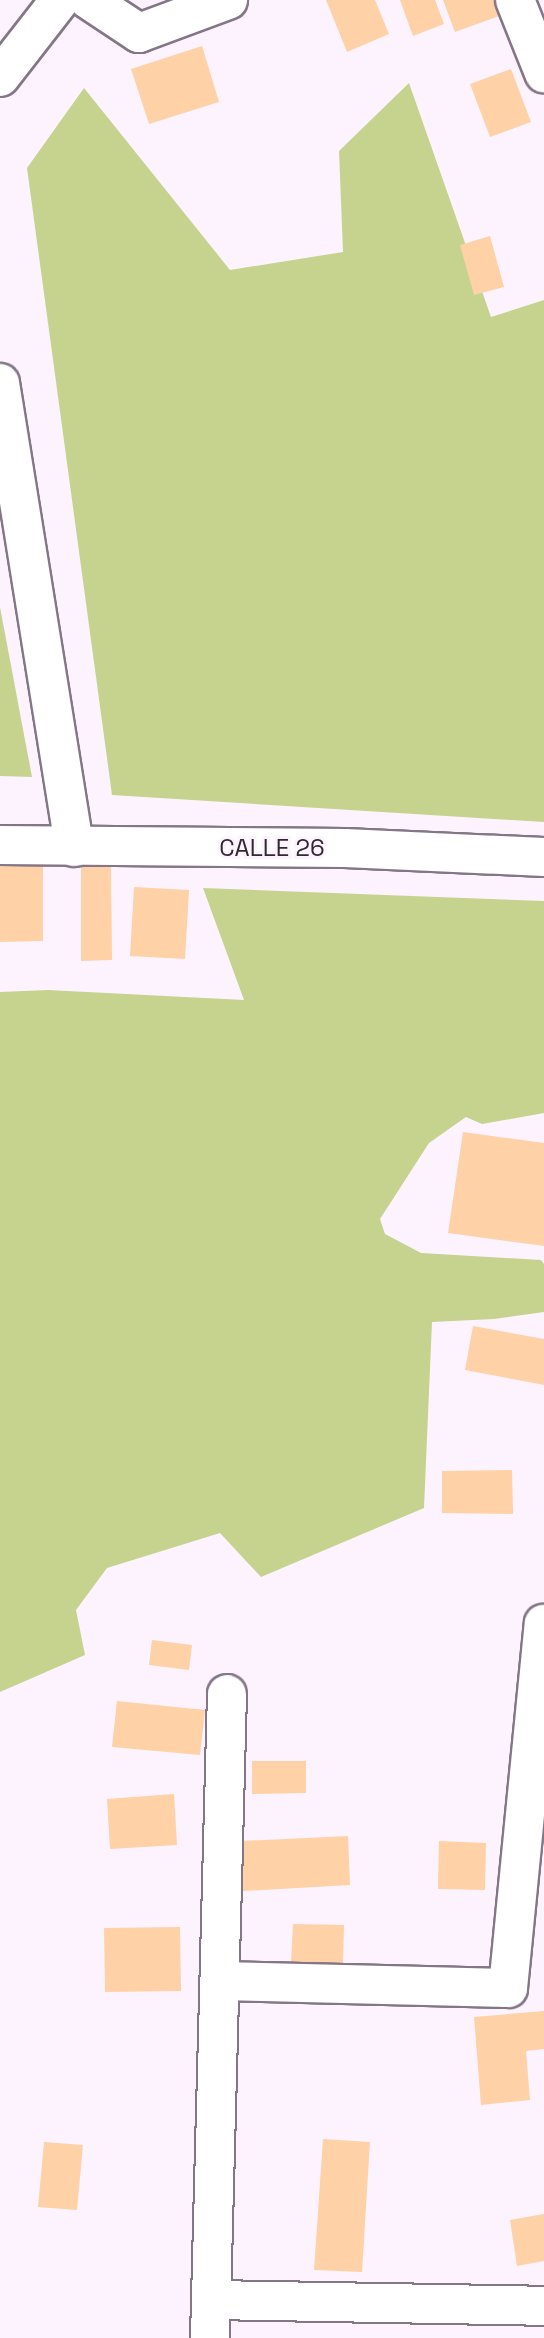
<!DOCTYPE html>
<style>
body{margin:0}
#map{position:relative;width:544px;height:2338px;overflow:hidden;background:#fcf3fe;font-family:"Space Grotesk",sans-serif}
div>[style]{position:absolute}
.green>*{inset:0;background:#c6d38e}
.building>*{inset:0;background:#fed1a7}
.roads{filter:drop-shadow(2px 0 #847687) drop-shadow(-2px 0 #847687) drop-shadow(0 2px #847687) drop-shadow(0 -2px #847687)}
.minor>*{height:38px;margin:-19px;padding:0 19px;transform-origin:19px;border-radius:19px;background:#fff}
.tertiary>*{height:38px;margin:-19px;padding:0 19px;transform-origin:19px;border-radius:19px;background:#fff}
span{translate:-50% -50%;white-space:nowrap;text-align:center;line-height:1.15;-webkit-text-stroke:6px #fcf3fe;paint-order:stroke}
.street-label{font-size:24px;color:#2f2930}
</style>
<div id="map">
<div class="green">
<i style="clip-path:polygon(409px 83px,491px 317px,544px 300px,544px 822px,112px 795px,27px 168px,84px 88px,230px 270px,343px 252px,339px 151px)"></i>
<i style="clip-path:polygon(0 607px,32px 777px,0 776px)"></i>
<i style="clip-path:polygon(203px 888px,544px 901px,544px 1113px,482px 1124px,466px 1117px,429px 1143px,380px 1219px,385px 1234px,421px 1253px,541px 1260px,544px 1264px,544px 1312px,494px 1319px,432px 1322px,424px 1508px,261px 1577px,220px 1533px,107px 1568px,76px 1610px,85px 1655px,0 1692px,0 992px,48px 990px,244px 1000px)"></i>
</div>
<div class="building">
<i style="clip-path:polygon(326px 0,375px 0,389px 34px,347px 52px)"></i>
<i style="clip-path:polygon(400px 0,435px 0,444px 24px,413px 36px)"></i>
<i style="clip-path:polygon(443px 0,496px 0,502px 15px,455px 32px)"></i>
<i style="clip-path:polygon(202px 46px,219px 102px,149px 124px,131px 69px)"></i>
<i style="clip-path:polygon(511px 69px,531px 122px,490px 137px,470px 84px)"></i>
<i style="clip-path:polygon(490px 236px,504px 287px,474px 295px,460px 245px)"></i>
<i style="clip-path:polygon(43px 864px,43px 941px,0 942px,0 865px)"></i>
<i style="clip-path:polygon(81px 867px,111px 867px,112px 960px,81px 961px)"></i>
<i style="clip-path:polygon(134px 887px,189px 890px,185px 959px,130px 956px)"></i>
<i style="clip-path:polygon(463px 1132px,544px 1143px,544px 1246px,448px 1233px)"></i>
<i style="clip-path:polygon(473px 1326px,544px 1339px,544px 1385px,465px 1370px)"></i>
<i style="clip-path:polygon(512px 1470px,513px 1514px,442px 1513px,442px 1471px)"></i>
<i style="clip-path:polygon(152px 1640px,192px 1645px,189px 1670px,149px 1665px)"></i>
<i style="clip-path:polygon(117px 1701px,205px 1710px,200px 1755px,112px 1747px)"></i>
<i style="clip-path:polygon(252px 1761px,306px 1761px,306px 1793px,252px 1794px)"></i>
<i style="clip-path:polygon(174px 1794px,177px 1845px,110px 1849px,107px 1799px)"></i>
<i style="clip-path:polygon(348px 1836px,350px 1885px,243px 1891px,241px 1841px)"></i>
<i style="clip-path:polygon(439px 1841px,486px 1843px,485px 1890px,438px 1889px)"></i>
<i style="clip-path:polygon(293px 1924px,344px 1925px,343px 1964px,291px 1963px)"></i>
<i style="clip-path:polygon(180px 1927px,181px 1991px,105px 1992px,104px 1928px)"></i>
<i style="clip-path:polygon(544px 2011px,544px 2049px,526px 2051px,530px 2100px,481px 2105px,474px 2017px)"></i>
<i style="clip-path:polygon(323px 2139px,370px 2142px,362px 2272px,314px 2270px)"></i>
<i style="clip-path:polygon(44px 2142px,83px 2145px,77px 2210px,38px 2207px)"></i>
<i style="clip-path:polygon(544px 2214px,544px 2261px,517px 2266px,510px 2220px)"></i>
</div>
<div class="roads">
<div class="minor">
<i style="left:89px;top:0;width:60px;rotate:33.4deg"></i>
<i style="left:139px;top:33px;width:95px;rotate:-20.3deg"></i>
<i style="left:515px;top:0;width:79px;rotate:68.3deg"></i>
<i style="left:0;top:77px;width:98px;rotate:-52.1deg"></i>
<i style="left:0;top:383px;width:470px;rotate:80.9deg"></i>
<i style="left:220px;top:1981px;width:288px;rotate:1.4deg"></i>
<i style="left:508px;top:1988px;width:366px;rotate:-84.4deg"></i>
<i style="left:211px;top:2300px;width:333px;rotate:1deg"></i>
<i style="left:210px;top:2338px;width:644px;rotate:-88.49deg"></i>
</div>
<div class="tertiary">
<i style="left:0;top:845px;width:345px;rotate:0.5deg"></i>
<i style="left:345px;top:848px;width:199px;rotate:2.6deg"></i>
</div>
</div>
<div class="street-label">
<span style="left:272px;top:848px">CALLE 26</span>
</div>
</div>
